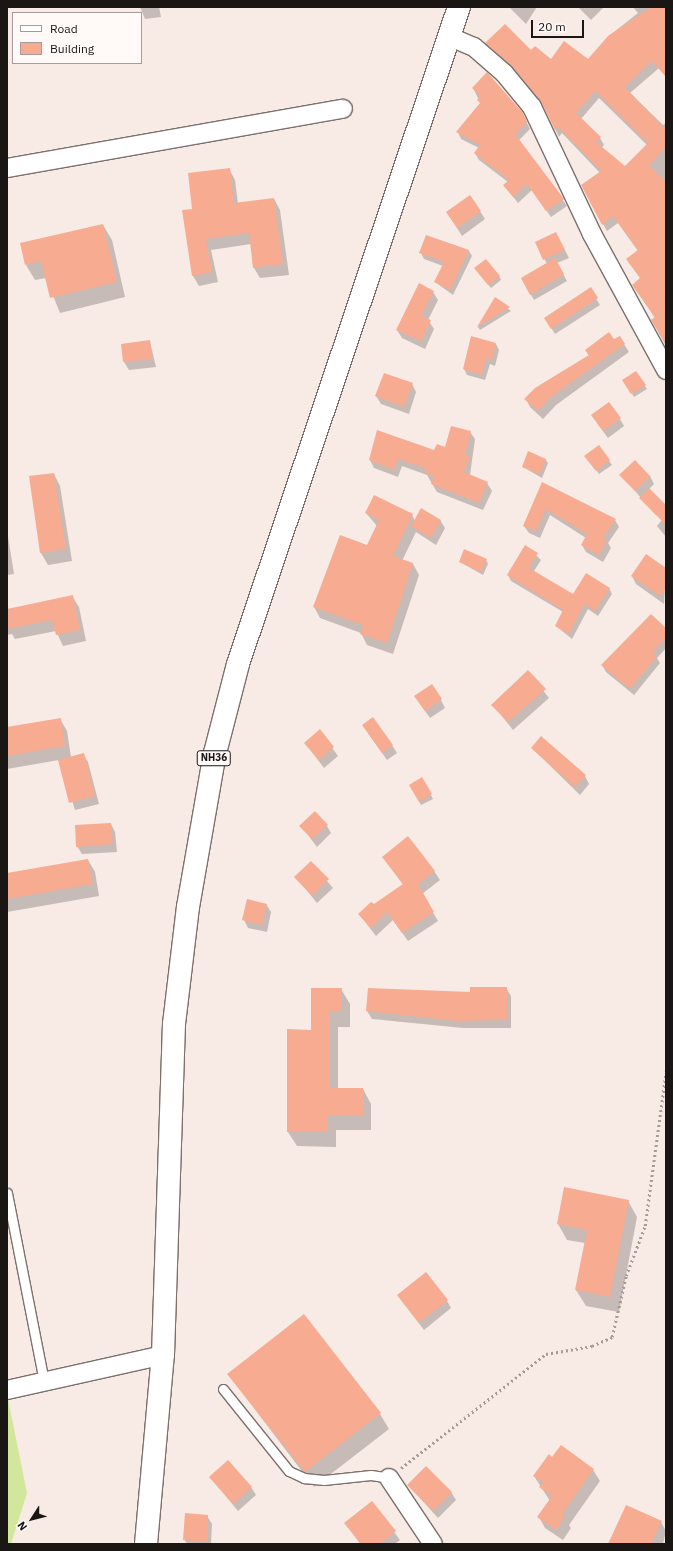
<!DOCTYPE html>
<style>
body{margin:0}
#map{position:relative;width:673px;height:1551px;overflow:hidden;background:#f8eae5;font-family:"IBM Plex Sans",sans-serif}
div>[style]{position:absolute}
.green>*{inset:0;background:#d3e79c}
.shadow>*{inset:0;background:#0003}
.building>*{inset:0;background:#f7ab90}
.path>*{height:2.5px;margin-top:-1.25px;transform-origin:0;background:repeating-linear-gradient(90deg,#a59b97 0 2px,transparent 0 5px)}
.roads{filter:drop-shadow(1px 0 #7c706c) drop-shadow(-1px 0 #7c706c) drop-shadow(0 1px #7c706c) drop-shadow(0 -1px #7c706c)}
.service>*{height:9px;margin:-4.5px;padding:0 4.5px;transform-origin:4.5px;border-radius:4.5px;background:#fff}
.minor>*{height:18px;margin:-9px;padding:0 9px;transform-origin:9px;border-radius:9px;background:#fff}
.trunk>*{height:22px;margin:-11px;padding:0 11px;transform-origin:11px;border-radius:11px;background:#fff}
span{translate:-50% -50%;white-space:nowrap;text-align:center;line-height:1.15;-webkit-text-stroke:3.5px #fff9f8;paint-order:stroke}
.shield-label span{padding:1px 3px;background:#fff9f8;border:1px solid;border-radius:3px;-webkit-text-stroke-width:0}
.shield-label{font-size:10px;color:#1a1614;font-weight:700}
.frame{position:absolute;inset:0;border:8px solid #1a1614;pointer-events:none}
.legend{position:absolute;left:12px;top:12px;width:130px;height:52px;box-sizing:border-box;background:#fff9f8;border:1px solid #a39e9d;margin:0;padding:5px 7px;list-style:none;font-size:12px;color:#1a1614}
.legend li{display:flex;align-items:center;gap:8px;height:20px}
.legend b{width:20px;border:1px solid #a39e9d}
.north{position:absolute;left:12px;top:1499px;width:40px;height:40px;-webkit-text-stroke:3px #fff9f8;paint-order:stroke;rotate:234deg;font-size:11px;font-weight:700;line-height:16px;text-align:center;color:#1a1614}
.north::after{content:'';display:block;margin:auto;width:14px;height:18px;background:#1a1614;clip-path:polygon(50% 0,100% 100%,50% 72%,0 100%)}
.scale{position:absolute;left:531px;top:20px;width:53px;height:18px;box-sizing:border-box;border:2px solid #1a1614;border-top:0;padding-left:5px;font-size:12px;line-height:14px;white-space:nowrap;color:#1a1614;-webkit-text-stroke:3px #fff9f8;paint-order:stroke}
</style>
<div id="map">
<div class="green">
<i style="clip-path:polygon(7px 1394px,27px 1493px,11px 1544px,7px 1544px)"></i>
</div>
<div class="shadow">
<i style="clip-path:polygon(140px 7px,159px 7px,161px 17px,145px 19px)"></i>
<i style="clip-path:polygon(509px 7px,537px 7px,526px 24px)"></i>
<i style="clip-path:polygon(578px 7px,602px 7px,603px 8px,591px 20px)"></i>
<i style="clip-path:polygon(evenodd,633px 7px,666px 7px,666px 77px,659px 68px,630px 93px,663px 125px,666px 123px,666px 346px,652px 321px,655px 318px,633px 285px,641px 279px,627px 259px,638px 251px,618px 223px,607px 231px,603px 224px,600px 173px,562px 133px,559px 137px,544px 106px,487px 43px,531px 51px,551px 61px,588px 60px,609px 36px,638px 13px,633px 7px,599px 98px,647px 145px,625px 167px,601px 148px,604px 145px,600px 138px,581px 119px,599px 98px)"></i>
<i style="clip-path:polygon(473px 88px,522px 113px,530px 129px,519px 140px,567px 206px,551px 217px,532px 190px,518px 203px,504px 185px,508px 182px,479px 160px,475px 153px,479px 148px,461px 139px,458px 132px,481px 104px)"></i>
<i style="clip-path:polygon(229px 169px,235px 180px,238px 204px,274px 199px,280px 210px,289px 275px,260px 278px,254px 268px,251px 244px,211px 250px,218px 282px,199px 286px,193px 276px,183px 211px,194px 210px)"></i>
<i style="clip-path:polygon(470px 196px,485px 219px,462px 236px,447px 212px)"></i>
<i style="clip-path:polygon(103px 225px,112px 240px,125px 297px,60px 313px,46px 278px,35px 280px,26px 265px)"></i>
<i style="clip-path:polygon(560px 241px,569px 258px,557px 263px,567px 281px,534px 300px,522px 279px,547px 264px,536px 242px)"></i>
<i style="clip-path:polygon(469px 251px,472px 256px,453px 295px,435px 282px,443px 266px,424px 259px,421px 253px)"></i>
<i style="clip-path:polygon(478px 272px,499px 276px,501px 280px,491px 288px)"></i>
<i style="clip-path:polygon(590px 289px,600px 305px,555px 334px,545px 318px)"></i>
<i style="clip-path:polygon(433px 292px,438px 300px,428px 320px,434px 329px,425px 349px,402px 338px,397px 330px)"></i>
<i style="clip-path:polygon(495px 298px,511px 311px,480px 330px,478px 327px)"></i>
<i style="clip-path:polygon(472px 337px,496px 344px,499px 350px,495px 366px,490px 364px,485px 380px,467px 375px,464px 369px)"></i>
<i style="clip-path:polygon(614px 341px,624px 344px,629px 352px,556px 405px,543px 419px,530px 407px,526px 399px,589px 356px,586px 351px)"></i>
<i style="clip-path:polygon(150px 342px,156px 367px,129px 370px,124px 362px)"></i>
<i style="clip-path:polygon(636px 372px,647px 389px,634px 397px,624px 380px)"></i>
<i style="clip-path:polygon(412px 384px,416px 392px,409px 414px,381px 404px,376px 396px)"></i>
<i style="clip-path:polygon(620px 419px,624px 426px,608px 438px,597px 423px)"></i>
<i style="clip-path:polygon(470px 432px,475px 439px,470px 475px,487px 483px,492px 491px,483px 510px,437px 492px,427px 475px,402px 466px,398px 477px,374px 468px,370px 460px,446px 449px)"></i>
<i style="clip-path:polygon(599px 446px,612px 465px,599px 474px,588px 459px)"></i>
<i style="clip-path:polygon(545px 459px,548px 463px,542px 478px,523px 467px)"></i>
<i style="clip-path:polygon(54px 474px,60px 486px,72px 561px,48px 565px,41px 553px)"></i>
<i style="clip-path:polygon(621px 475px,650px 476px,654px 484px,649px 489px,664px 506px,656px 515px)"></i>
<i style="clip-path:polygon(543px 483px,615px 520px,619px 527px,608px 543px,611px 548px,603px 562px,586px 552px,582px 545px,586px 538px,550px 515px,540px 538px,529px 533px,524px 526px)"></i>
<i style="clip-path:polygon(366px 513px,412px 515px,415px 521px,440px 520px,445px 528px,436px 545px,416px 532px,402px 561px,413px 564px,419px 575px,393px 654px,367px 645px,361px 633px,320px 618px,314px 607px,368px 546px,377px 526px)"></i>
<i style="clip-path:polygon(666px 515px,666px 537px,657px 526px)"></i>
<i style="clip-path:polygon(7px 530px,14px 574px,7px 575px)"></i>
<i style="clip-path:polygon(526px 546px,541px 560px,534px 571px,573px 595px,609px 588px,612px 594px,598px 616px,588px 609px,572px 639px,556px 626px,563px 612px,511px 581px,508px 575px)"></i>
<i style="clip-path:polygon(486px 560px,488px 564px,483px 575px,460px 562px)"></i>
<i style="clip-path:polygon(666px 569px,664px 604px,636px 584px,632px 576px)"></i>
<i style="clip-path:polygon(72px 596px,79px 607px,86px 641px,63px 646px,56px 631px,15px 639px,12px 634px,7px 635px,7px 610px)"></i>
<i style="clip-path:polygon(666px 629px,666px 648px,657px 658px,660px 663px,634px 695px,606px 672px,602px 665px)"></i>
<i style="clip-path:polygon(528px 672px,549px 698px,513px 730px,493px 705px)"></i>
<i style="clip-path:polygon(441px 700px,445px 708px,430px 718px,420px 704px)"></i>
<i style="clip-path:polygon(60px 719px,67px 731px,71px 757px,83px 754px,88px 762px,99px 804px,75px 810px,59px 760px,7px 769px,7px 728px)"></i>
<i style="clip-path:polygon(320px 731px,338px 756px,324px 768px,305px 743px)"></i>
<i style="clip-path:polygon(368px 733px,392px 745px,397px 753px,387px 760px)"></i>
<i style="clip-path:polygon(532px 748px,585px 776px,589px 784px,580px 795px)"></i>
<i style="clip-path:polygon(422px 778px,433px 799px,421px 805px,410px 785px)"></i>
<i style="clip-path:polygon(111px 824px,115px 832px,117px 852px,82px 854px,77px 846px)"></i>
<i style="clip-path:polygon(301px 826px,327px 826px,331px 833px,317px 847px)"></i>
<i style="clip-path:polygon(383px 857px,434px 871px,440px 880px,422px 894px,438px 921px,408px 941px,393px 920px,376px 936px,359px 914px,404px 886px)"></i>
<i style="clip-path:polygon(88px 860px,95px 872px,99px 896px,7px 912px,7px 874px)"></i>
<i style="clip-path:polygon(311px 862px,333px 888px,317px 903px,296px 877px)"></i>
<i style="clip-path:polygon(266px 904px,271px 912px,267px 932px,248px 928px,244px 920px)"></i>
<i style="clip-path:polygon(506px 988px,511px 996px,511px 1028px,463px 1028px,372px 1019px,367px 1011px)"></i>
<i style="clip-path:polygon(341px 989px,350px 1004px,350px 1027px,338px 1027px,338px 1089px,363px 1089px,371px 1104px,371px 1130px,336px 1130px,336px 1147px,297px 1146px,288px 1132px,312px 1031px)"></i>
<i style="clip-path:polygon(565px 1188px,628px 1201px,637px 1217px,619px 1312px,586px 1306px,576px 1290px,585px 1243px,567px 1240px,558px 1224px)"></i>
<i style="clip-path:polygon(398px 1296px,447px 1301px,451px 1308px,424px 1330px)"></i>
<i style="clip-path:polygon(228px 1374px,380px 1414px,389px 1429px,314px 1487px)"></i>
<i style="clip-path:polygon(553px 1458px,593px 1470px,600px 1481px,569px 1525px,571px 1528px,563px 1540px,545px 1528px,539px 1517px,550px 1501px,534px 1476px)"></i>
<i style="clip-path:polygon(210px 1477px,251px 1487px,256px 1495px,238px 1511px)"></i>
<i style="clip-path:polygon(408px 1485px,451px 1492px,456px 1500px,438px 1518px)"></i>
<i style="clip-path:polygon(372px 1502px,400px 1540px,395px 1544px,360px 1544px,346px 1523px)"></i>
<i style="clip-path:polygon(207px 1516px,212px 1524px,211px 1544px,187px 1544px,184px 1539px)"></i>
<i style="clip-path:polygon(661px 1522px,666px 1531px,663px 1544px,609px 1544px)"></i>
</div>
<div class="building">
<i style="clip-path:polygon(evenodd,651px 7px,666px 7px,666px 77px,652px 61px,625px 87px,666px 130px,666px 147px,649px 165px,666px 182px,666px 343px,651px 320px,655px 317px,632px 285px,640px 278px,626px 259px,638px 250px,613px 216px,602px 225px,581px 185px,601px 171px,558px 127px,555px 130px,540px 100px,512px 66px,485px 43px,505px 24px,531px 50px,535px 46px,551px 59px,564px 41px,588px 59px,608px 36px,651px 7px,595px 91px,648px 143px,625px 166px,596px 142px,601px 137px,576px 113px,595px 91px)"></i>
<i style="clip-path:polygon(487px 72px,523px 113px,527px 122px,515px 134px,564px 199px,546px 211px,527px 184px,513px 197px,503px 185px,509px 180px,474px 153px,480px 145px,456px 132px,480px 103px,477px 100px,480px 96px,472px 88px)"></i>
<i style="clip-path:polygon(230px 168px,234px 203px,274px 198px,283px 264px,253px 268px,249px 233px,206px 239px,212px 272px,192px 276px,182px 210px,192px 209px,188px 173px)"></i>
<i style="clip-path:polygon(470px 195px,481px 211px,457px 228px,446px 212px)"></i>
<i style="clip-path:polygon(103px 224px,117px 282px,50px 298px,41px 261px,25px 265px,20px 243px)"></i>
<i style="clip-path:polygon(556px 232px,565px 250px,543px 260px,535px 242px)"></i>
<i style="clip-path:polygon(426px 235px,469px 250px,450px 290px,434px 282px,444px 262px,419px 253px)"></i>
<i style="clip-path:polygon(555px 258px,564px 274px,530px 295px,521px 278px)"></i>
<i style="clip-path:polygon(486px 259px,500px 276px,488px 285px,474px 268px)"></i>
<i style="clip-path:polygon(419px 283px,434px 291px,421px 316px,431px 320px,421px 341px,396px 330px)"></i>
<i style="clip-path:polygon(591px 287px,598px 298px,551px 329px,544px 318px)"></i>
<i style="clip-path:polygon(495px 297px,510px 307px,477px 327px)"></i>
<i style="clip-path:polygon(609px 332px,614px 339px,620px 336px,625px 344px,551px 397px,538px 411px,524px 399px,535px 388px,589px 355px,585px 350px)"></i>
<i style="clip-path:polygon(471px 336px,496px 343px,492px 360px,486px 358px,482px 375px,463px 369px)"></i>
<i style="clip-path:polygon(150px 340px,152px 359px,123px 362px,121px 344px)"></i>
<i style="clip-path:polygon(636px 371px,646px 385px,631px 394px,622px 380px)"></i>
<i style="clip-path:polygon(384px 373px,413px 383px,404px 407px,375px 396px)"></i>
<i style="clip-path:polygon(609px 402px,621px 418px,603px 431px,591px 415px)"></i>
<i style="clip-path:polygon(451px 426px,471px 431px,465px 455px,470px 457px,464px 472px,488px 482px,479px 503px,431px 484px,434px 476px,425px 473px,427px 469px,398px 459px,394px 470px,369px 460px,377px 430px,434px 450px,437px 444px,445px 447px)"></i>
<i style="clip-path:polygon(599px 445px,610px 460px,596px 471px,584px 456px)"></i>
<i style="clip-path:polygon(528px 451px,546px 459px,540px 474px,522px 467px)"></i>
<i style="clip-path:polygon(635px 460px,650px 476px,635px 491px,619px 475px)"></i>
<i style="clip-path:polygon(54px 473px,66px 549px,40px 553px,29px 476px)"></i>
<i style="clip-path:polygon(542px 482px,616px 519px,603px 538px,607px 540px,599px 555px,581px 545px,587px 534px,546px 509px,536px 531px,523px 526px)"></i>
<i style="clip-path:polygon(649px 488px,666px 505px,666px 525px,639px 498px)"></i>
<i style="clip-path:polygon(374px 495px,413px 514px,393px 556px,413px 563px,387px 643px,360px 634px,363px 625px,313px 607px,340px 535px,367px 545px,379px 520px,365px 513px)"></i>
<i style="clip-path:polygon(421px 508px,441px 520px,431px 538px,411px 526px)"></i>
<i style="clip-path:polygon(525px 545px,538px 553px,529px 568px,573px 594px,586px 573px,610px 588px,595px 611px,584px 604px,569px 634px,555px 626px,563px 610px,507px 575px)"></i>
<i style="clip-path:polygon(464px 549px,487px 559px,481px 572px,459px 562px)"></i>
<i style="clip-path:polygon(646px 554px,666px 568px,666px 587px,660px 596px,631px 576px)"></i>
<i style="clip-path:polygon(73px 595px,80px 630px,56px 635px,52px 620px,7px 629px,7px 609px)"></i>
<i style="clip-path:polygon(651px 614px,666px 628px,666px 638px,653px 652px,657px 656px,630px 689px,601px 665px)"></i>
<i style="clip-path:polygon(528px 670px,546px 689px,508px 722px,491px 705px)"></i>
<i style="clip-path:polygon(432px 684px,442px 699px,425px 711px,414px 696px)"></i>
<i style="clip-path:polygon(373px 717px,393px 745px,382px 753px,362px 725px)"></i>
<i style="clip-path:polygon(61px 718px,65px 746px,7px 756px,7px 727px)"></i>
<i style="clip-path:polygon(320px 729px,334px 747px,319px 760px,304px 743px)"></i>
<i style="clip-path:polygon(541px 736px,586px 775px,575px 787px,531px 748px)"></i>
<i style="clip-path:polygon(84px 753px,95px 796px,69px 803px,58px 760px)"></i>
<i style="clip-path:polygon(422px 777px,432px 794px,419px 802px,409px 785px)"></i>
<i style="clip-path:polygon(315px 811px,328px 825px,312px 839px,299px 826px)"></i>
<i style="clip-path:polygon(111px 823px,113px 844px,76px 847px,75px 825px)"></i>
<i style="clip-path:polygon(408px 836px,435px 871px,418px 884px,434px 912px,402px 933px,387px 912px,371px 928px,358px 914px,371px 902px,374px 904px,403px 884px,382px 857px)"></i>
<i style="clip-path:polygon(88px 859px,93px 884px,7px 899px,7px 873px)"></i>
<i style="clip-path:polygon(311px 861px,329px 879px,312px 896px,294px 877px)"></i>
<i style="clip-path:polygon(247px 899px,267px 904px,262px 925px,242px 920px)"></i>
<i style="clip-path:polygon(470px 987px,507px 987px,507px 1020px,458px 1021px,366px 1011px,368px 988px,470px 992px)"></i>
<i style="clip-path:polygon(311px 988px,342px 988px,342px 1012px,330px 1012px,330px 1088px,363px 1088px,364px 1116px,328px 1115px,328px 1132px,287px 1132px,287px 1029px,311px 1030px)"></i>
<i style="clip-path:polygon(564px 1187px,629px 1200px,610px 1297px,575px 1290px,587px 1230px,557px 1224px)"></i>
<i style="clip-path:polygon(426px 1272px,448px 1300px,419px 1323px,397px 1295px)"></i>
<i style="clip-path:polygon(304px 1314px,381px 1413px,305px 1472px,227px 1374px)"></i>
<i style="clip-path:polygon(561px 1445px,594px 1469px,562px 1514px,565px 1516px,556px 1530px,537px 1517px,552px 1496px,539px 1487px,543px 1482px,533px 1476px,549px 1454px,552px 1457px)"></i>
<i style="clip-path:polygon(228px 1460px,252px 1487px,233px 1504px,209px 1477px)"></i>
<i style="clip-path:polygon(426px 1466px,452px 1492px,433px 1511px,407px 1485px)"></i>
<i style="clip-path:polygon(372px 1501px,396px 1531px,380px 1544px,361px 1544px,344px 1523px)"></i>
<i style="clip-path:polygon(626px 1505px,662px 1521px,651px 1544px,608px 1544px)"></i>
<i style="clip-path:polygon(185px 1513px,208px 1515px,207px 1542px,183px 1540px)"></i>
</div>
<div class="path">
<i style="left:401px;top:1468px;width:184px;rotate:-38.2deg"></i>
<i style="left:546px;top:1354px;width:47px;rotate:-9.9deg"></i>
<i style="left:592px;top:1346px;width:22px;rotate:-24deg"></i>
<i style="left:612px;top:1337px;width:63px;rotate:-77.1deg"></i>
<i style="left:626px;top:1276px;width:53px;rotate:-69.2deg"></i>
<i style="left:645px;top:1226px;width:156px;rotate:-82.3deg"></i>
</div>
<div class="roads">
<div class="service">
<i style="left:7px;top:1193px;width:192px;rotate:78.9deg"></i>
<i style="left:223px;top:1389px;width:105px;rotate:51.2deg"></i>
<i style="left:289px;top:1471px;width:17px;rotate:25deg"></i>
<i style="left:304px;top:1478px;width:20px;rotate:6deg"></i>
<i style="left:324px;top:1480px;width:47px;rotate:-6.1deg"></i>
<i style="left:371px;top:1475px;width:18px;rotate:9deg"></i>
</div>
<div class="minor">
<i style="left:448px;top:36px;width:28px;rotate:23deg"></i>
<i style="left:474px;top:47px;width:40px;rotate:41deg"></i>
<i style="left:504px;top:73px;width:44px;rotate:50.5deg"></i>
<i style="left:532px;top:107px;width:140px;rotate:64.7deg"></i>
<i style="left:592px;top:234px;width:155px;rotate:61.4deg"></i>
<i style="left:7px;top:168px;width:341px;rotate:-10deg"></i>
<i style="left:7px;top:1390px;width:160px;rotate:-12.6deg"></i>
<i style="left:389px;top:1478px;width:79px;rotate:56.3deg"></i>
</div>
<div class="trunk">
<i style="left:146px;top:1544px;width:190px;rotate:-84.9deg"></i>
<i style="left:163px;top:1355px;width:331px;rotate:-88.1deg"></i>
<i style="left:174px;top:1024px;width:118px;rotate:-83.2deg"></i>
<i style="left:188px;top:907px;width:156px;rotate:-80.1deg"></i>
<i style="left:215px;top:753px;width:92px;rotate:-75.5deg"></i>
<i style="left:238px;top:664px;width:693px;rotate:-71.41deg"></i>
</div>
</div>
<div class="shield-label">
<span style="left:214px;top:758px">NH36</span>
</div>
<div class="frame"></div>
<ul class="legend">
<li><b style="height:5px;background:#fff"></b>Road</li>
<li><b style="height:11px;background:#f7ab90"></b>Building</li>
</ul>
<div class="north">N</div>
<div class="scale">20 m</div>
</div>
